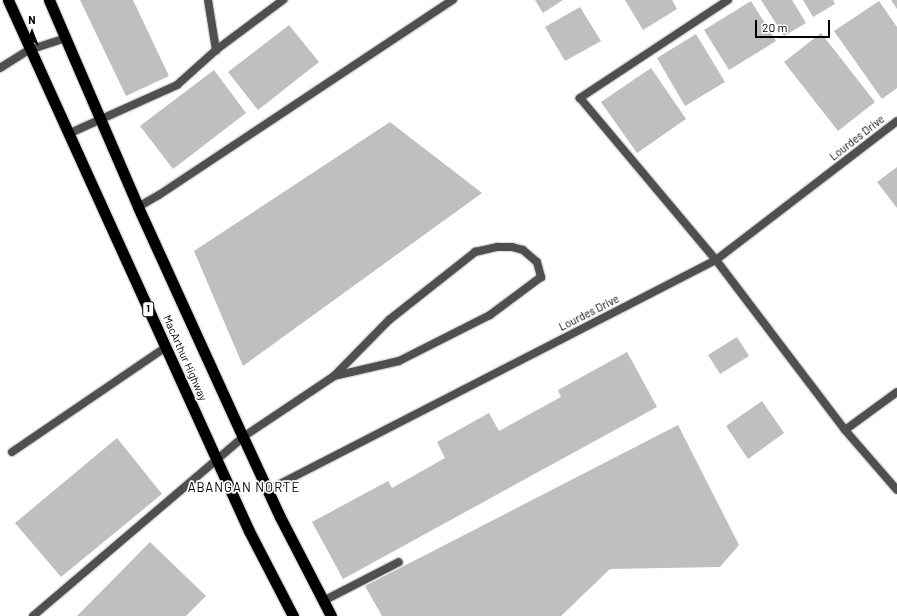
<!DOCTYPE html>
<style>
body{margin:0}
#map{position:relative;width:897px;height:616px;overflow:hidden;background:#fff;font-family:Barlow,sans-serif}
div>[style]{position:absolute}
.building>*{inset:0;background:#bfbfbf}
.roads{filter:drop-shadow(1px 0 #dbdbdb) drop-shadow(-1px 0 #dbdbdb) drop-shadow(0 1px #dbdbdb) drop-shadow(0 -1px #dbdbdb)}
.service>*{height:8px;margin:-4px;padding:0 4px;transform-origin:4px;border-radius:4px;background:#4f4f4f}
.minor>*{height:8px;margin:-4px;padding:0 4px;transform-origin:4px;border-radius:4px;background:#4f4f4f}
.trunk>*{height:11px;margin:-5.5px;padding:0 5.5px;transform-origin:5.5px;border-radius:5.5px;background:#000}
span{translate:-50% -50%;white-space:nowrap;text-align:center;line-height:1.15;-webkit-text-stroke:3.5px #fff;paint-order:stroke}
.shield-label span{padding:1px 3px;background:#fff;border:1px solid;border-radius:3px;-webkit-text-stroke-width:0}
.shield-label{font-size:10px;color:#000;font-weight:700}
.street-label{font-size:11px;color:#000}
.quarter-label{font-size:13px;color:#000;letter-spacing:1px}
.north{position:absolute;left:12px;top:12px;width:40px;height:40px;-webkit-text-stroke:3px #fff;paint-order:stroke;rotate:0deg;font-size:11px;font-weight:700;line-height:16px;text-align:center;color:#000}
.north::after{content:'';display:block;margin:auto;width:14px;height:18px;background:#000;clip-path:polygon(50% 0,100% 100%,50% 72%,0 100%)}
.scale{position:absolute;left:755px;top:20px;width:75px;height:18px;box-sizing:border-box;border:2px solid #000;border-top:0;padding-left:5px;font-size:12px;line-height:14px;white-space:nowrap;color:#000;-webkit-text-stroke:3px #fff;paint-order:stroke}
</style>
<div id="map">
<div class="building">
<i style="clip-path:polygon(80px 0,133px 0,169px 76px,126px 96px)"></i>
<i style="clip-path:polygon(535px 0,563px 0,543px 13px)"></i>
<i style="clip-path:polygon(625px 0,672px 0,677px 9px,643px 30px)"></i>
<i style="clip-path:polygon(761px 0,792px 0,806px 23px,784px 36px)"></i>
<i style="clip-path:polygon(803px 0,833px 0,835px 4px,813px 17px)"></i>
<i style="clip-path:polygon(891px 0,897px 0,897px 9px)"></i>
<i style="clip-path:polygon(751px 1px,776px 41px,729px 70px,704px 30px)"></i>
<i style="clip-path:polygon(879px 1px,897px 27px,897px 88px,882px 99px,834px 31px)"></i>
<i style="clip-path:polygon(580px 7px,601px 41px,565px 61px,545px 27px)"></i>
<i style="clip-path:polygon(289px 25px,319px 62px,258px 110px,228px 72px)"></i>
<i style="clip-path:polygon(821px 33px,875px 102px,838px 131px,784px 62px)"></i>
<i style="clip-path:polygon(696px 34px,725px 82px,685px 106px,657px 58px)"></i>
<i style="clip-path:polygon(651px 68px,686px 119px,637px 153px,601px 102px)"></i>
<i style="clip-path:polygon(214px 70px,246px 113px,173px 169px,140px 126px)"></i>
<i style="clip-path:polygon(390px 122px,482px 193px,243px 366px,194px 251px)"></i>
<i style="clip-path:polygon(897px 167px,897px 208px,877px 182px)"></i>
<i style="clip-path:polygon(737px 337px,749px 356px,720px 374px,708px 355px)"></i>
<i style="clip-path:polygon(627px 352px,657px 407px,343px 579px,312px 522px,388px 481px,392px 488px,445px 458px,437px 442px,489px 413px,499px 431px,561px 397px,558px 390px)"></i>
<i style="clip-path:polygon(762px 401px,784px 433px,748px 459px,726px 426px)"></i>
<i style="clip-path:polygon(678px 425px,739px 545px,720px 567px,610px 569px,561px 616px,382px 616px,365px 586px)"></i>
<i style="clip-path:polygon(117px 438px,162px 494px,61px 577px,15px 523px)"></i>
<i style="clip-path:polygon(150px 542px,206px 596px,186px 616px,77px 616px)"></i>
</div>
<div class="roads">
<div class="service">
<i style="left:208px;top:0;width:51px;rotate:80.9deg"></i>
<i style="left:0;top:68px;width:34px;rotate:-32deg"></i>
<i style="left:29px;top:50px;width:38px;rotate:-18deg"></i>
<i style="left:68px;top:134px;width:120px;rotate:-24.2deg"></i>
<i style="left:177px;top:85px;width:52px;rotate:-41.9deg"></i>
<i style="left:216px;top:50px;width:84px;rotate:-36.7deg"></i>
<i style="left:12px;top:452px;width:186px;rotate:-34.3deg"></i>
<i style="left:323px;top:601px;width:85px;rotate:-27.2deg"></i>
<i style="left:33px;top:616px;width:276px;rotate:-40.4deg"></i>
<i style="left:243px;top:437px;width:110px;rotate:-33.8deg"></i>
<i style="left:334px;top:376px;width:78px;rotate:-45.5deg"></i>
<i style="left:389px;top:320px;width:110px;rotate:-38.3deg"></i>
<i style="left:475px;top:252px;width:23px;rotate:-13deg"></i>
<i style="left:497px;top:247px;width:15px"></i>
<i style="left:512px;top:247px;width:11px;rotate:15deg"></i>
<i style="left:523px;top:250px;width:18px;rotate:41deg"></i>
<i style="left:537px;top:262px;width:16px;rotate:75deg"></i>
<i style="left:541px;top:277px;width:64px;rotate:143.3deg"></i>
<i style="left:490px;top:315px;width:102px;rotate:153.2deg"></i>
<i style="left:399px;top:361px;width:67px;rotate:167deg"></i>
</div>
<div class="minor">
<i style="left:728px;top:0;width:178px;rotate:146.5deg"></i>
<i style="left:580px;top:98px;width:212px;rotate:50deg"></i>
<i style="left:716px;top:260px;width:213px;rotate:52.8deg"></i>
<i style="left:845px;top:430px;width:79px;rotate:49.1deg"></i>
<i style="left:138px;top:207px;width:24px;rotate:-30deg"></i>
<i style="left:159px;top:195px;width:353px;rotate:-33.6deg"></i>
<i style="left:845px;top:430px;width:64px;rotate:-36.2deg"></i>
<i style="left:268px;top:490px;width:504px;rotate:-27.18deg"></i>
<i style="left:716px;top:260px;width:228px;rotate:-37.5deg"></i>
</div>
<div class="trunk">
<i style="left:8px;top:0;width:583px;rotate:65.59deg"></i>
<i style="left:249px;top:531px;width:96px;rotate:62.6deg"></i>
<i style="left:49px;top:0;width:225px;rotate:66.7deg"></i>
<i style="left:138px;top:207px;width:253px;rotate:65.5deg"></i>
<i style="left:243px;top:437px;width:88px;rotate:65.2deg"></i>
<i style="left:280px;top:517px;width:111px;rotate:62.7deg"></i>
</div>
</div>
<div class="shield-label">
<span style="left:148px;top:309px">1</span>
</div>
<div class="street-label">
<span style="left:857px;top:138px;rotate:-38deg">Lourdes Drive</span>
<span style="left:589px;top:313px;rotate:-27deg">Lourdes Drive</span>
<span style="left:185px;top:358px;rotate:66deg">MacArthur Highway</span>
</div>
<div class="quarter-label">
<span style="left:244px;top:487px">ABANGAN NORTE</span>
</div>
<div class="north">N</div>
<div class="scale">20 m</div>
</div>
